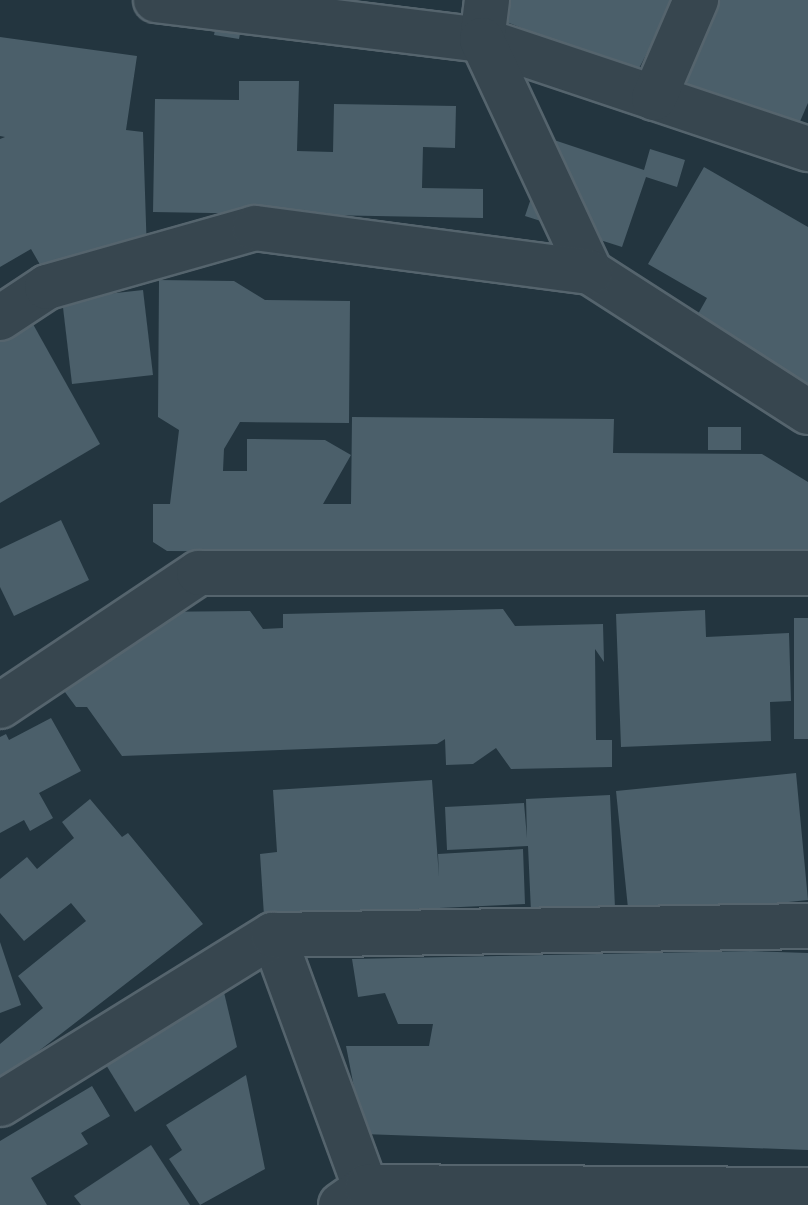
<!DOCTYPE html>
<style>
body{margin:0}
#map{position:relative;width:808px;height:1205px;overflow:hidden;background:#23353f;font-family:"Sofia Sans Condensed",sans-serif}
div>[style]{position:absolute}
.building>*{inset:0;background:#4b5f6a}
.roads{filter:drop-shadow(2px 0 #55646d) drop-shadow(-2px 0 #55646d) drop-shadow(0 2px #55646d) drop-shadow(0 -2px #55646d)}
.minor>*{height:44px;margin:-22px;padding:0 22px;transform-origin:22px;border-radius:22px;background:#37464f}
span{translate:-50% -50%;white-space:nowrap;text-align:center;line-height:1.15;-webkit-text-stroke:8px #1c2b34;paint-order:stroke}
</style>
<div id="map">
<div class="building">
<i style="clip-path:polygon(499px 0,675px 0,636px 74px,492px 16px)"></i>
<i style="clip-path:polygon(705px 0,808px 0,808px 103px,795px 133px,669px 87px)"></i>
<i style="clip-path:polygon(219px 8px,244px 12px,239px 39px,214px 35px)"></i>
<i style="clip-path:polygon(0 37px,137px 56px,126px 130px,143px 132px,147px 254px,46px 275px,31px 249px,0 267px,0 139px,5px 137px,0 136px)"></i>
<i style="clip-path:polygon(239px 81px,299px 81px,297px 151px,333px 152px,334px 104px,456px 106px,455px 148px,423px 147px,422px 188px,483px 189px,483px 218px,153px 212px,155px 99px,239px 100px)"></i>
<i style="clip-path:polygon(551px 139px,644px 170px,650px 149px,685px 160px,677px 187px,646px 177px,622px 247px,525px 216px)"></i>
<i style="clip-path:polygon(704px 167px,808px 227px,808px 389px,693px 323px,707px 298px,648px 264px)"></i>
<i style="clip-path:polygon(159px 280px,234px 281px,265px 300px,350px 301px,349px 423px,240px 422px,224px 449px,223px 471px,247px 471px,247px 439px,325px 440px,351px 455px,323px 504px,351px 504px,352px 417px,614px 419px,613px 453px,762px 454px,808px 482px,808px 555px,167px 551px,153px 542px,153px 504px,170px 504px,179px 430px,158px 417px)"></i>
<i style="clip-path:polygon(143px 290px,153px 375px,72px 384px,62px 299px)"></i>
<i style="clip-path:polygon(24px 308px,100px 444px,0 503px,0 321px)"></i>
<i style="clip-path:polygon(708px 427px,741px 427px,741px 450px,708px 450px)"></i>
<i style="clip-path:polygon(61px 520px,89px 580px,14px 616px,0 587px,0 549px)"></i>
<i style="clip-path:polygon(503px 609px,515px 626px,603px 624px,604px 662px,595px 649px,596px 740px,612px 740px,612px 767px,511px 769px,496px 748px,473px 764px,446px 765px,445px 739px,437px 744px,122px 756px,87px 707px,76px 707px,62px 688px,143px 612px,250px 611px,263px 629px,283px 628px,283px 614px)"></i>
<i style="clip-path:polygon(705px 610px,706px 637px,789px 633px,791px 701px,770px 702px,771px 741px,621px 747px,616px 614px)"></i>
<i style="clip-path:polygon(794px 618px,808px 618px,808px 739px,794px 739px)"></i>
<i style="clip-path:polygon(51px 718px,81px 771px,39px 793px,53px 818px,30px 831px,24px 820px,0 833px,0 737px,6px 734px,9px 740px)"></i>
<i style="clip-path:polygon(796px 773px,808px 900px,629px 918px,616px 791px)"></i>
<i style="clip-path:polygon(432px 780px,439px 877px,438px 854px,523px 849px,525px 904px,264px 916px,260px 854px,277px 852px,273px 790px)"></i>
<i style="clip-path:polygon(610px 795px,615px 908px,531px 912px,528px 846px,447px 850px,445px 807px,524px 803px,527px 838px,526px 799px)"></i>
<i style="clip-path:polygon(90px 799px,122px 837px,128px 833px,203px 924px,0 1081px,0 1044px,43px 1008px,18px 976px,86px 921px,71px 903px,24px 941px,0 913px,0 879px,27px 857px,37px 869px,74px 838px,62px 822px)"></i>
<i style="clip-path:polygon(0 942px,21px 1005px,0 1013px)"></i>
<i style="clip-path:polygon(751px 951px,808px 953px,808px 1150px,363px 1134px,346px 1046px,429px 1046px,433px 1024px,398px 1024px,385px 993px,358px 997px,352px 959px)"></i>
<i style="clip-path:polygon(222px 984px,237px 1047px,135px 1112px,103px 1060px)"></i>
<i style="clip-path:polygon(246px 1075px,265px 1169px,200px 1205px,169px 1159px,182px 1150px,166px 1125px)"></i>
<i style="clip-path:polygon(92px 1086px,110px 1116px,81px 1133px,88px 1144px,31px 1178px,47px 1205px,0 1205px,0 1141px)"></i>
<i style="clip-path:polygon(151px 1145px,190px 1205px,81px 1205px,74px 1196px)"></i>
</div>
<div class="roads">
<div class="minor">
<i style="left:156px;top:0;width:328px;rotate:7deg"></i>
<i style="left:482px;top:40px;width:344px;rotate:18.5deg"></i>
<i style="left:487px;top:0;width:40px;rotate:97.1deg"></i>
<i style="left:482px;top:40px;width:256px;rotate:65deg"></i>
<i style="left:590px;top:272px;width:259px;rotate:32.7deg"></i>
<i style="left:654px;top:98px;width:107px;rotate:-66.8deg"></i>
<i style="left:0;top:318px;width:56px;rotate:-33.4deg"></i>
<i style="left:47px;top:287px;width:216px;rotate:-15.8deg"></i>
<i style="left:255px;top:228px;width:338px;rotate:7.5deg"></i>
<i style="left:0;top:706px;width:239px;rotate:-33.8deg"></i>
<i style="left:199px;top:573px;width:609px"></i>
<i style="left:273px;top:935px;width:288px;rotate:69.9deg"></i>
<i style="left:0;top:1104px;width:321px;rotate:-31.8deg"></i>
<i style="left:273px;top:935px;width:535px;rotate:-0.96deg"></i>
<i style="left:341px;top:1205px;width:32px;rotate:-35deg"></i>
<i style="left:367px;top:1187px;width:441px;rotate:0.4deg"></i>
</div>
</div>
</div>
